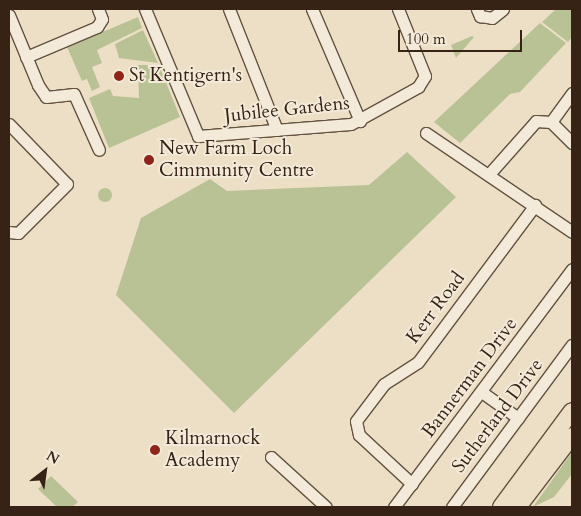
<!DOCTYPE html>
<style>
body{margin:0}
#map{position:relative;width:581px;height:516px;overflow:hidden;background:#eddfc5;font-family:Cardo,serif}
div>[style]{position:absolute}
.green>*{inset:0;background:#b8c295}
.round{border-radius:50%}
.roads{filter:drop-shadow(1px 0 #645241) drop-shadow(-1px 0 #645241) drop-shadow(0 1px #645241) drop-shadow(0 -1px #645241)}
.minor>*{height:11px;margin:-5.5px;padding:0 5.5px;transform-origin:5.5px;border-radius:5.5px;background:#f3ead9}
.highway>*{height:16px;margin:-8px;padding:0 8px;transform-origin:8px;border-radius:8px;background:#eddfc5}
.dots>*{width:14px;height:14px;translate:-50% -50%;box-sizing:border-box;border:2px solid #f3ead9;border-radius:50%}
span{translate:-50% -50%;white-space:nowrap;text-align:center;line-height:1.15;-webkit-text-stroke:4px #f3ead9;paint-order:stroke}
.poi-label{font-size:19px;color:#372315}
.left{translate:0 -50%;text-align:left}
.street-label{font-size:19px;color:#372315}
.frame{position:absolute;inset:0;border:10px solid #372315;pointer-events:none}
.north{position:absolute;left:20px;top:446px;width:50px;height:50px;-webkit-text-stroke:4px #f3ead9;paint-order:stroke;rotate:30deg;font-size:14px;font-weight:700;line-height:20px;text-align:center;color:#372315}
.north::after{content:'';display:block;margin:auto;width:18px;height:22px;background:#372315;clip-path:polygon(50% 0,100% 100%,50% 72%,0 100%)}
.scale{position:absolute;left:398px;top:30px;width:124px;height:22px;box-sizing:border-box;border:2px solid #372315;border-top:0;padding-left:6px;font-size:15px;line-height:18px;white-space:nowrap;color:#372315;-webkit-text-stroke:4px #f3ead9;paint-order:stroke}
</style>
<div id="map">
<div class="green">
<i style="clip-path:polygon(556px 9px,572px 9px,572px 37px,568px 42px,542px 22px)"></i>
<i style="clip-path:polygon(138px 17px,142px 28px,97px 50px,102px 63px,92px 67px,100px 87px,92px 91px,87px 79px,82px 81px,67px 47px)"></i>
<i style="clip-path:polygon(540px 23px,566px 43px,520px 92px,510px 94px,460px 143px,434px 122px)"></i>
<i style="clip-path:polygon(143px 30px,158px 63px,119px 58px,115px 44px)"></i>
<i style="clip-path:polygon(472px 36px,474px 37px,456px 58px,451px 45px)"></i>
<i style="clip-path:polygon(138px 65px,159px 65px,180px 117px,109px 148px,89px 98px,110px 89px,113px 96px,139px 98px)"></i>
<i style="clip-path:polygon(407px 152px,456px 197px,234px 413px,116px 295px,141px 218px,210px 179px,227px 191px,369px 185px)"></i>
<i class="round" style="left:98px;top:188px;width:14px;height:14px"></i>
<i style="clip-path:polygon(572px 452px,572px 474px,554px 497px,533px 507px)"></i>
<i style="clip-path:polygon(51px 476px,78px 502px,72px 507px,57px 507px,38px 489px)"></i>
</div>
<div class="roads">
<div class="minor">
<i style="left:145px;top:9px;width:138px;rotate:67.3deg"></i>
<i style="left:198px;top:136px;width:153px;rotate:-4.5deg"></i>
<i style="left:351px;top:124px;width:77px;rotate:-28.9deg"></i>
<i style="left:418px;top:87px;width:13px;rotate:-58deg"></i>
<i style="left:425px;top:76px;width:72px;rotate:-111.9deg"></i>
<i style="left:229px;top:9px;width:130px;rotate:68.4deg"></i>
<i style="left:312px;top:9px;width:122px;rotate:66.8deg"></i>
<i style="left:477px;top:9px;width:8px;rotate:67deg"></i>
<i style="left:480px;top:16px;width:12px;rotate:9deg"></i>
<i style="left:492px;top:18px;width:14px;rotate:-39deg"></i>
<i style="left:9px;top:15px;width:76px;rotate:67.5deg"></i>
<i style="left:38px;top:85px;width:14px;rotate:56deg"></i>
<i style="left:46px;top:97px;width:28px;rotate:-6deg"></i>
<i style="left:74px;top:94px;width:61px;rotate:65.9deg"></i>
<i style="left:26px;top:57px;width:77px;rotate:-22.9deg"></i>
<i style="left:97px;top:27px;width:9px;rotate:-58deg"></i>
<i style="left:102px;top:19px;width:11px;rotate:-112deg"></i>
<i style="left:551px;top:122px;width:36px;rotate:-54deg"></i>
<i style="left:9px;top:124px;width:83px;rotate:46deg"></i>
<i style="left:67px;top:184px;width:69px;rotate:135deg"></i>
<i style="left:18px;top:233px;width:9px;rotate:-174deg"></i>
<i style="left:426px;top:133px;width:176px;rotate:34.1deg"></i>
<i style="left:490px;top:173px;width:69px;rotate:-48.5deg"></i>
<i style="left:536px;top:121px;width:15px;rotate:4deg"></i>
<i style="left:551px;top:122px;width:30px;rotate:45deg"></i>
<i style="left:483px;top:393px;width:43px;rotate:35.5deg"></i>
<i style="left:271px;top:457px;width:74px;rotate:42.3deg"></i>
<i style="left:412px;top:484px;width:72px;rotate:-137.2deg"></i>
<i style="left:359px;top:435px;width:14px;rotate:-102deg"></i>
<i style="left:356px;top:421px;width:46px;rotate:-52.9deg"></i>
<i style="left:384px;top:384px;width:40px;rotate:-32.9deg"></i>
<i style="left:418px;top:362px;width:196px;rotate:-53.3deg"></i>
<i style="left:394px;top:507px;width:297px;rotate:-53.2deg"></i>
<i style="left:452px;top:507px;width:202px;rotate:-53.5deg"></i>
</div>
<div class="highway">
<i style="left:501px;top:507px;width:119px;rotate:-53.5deg"></i>
<i style="left:518px;top:507px;width:89px;rotate:-52.7deg"></i>
</div>
</div>
<div class="dots">
<i style="left:119px;top:76px;background:#8f2418"></i>
<i style="left:149px;top:160px;background:#8f2418"></i>
<i style="left:155px;top:450px;background:#8f2418"></i>
</div>
<div class="poi-label">
<span class="left" style="left:129px;top:76px">St Kentigern's</span>
<span class="left" style="left:159px;top:160px">New Farm Loch<br>Cimmunity Centre</span>
<span class="left" style="left:165px;top:450px">Kilmarnock<br>Academy</span>
</div>
<div class="street-label">
<span style="left:287px;top:110px;rotate:-6deg">Jubilee Gardens</span>
<span style="left:436px;top:308px;rotate:-53deg">Kerr Road</span>
<span style="left:470px;top:378px;rotate:-53deg">Bannerman Drive</span>
<span style="left:498px;top:416px;rotate:-53deg">Sutherland Drive</span>
</div>
<div class="frame"></div>
<div class="north">N</div>
<div class="scale">100 m</div>
</div>
